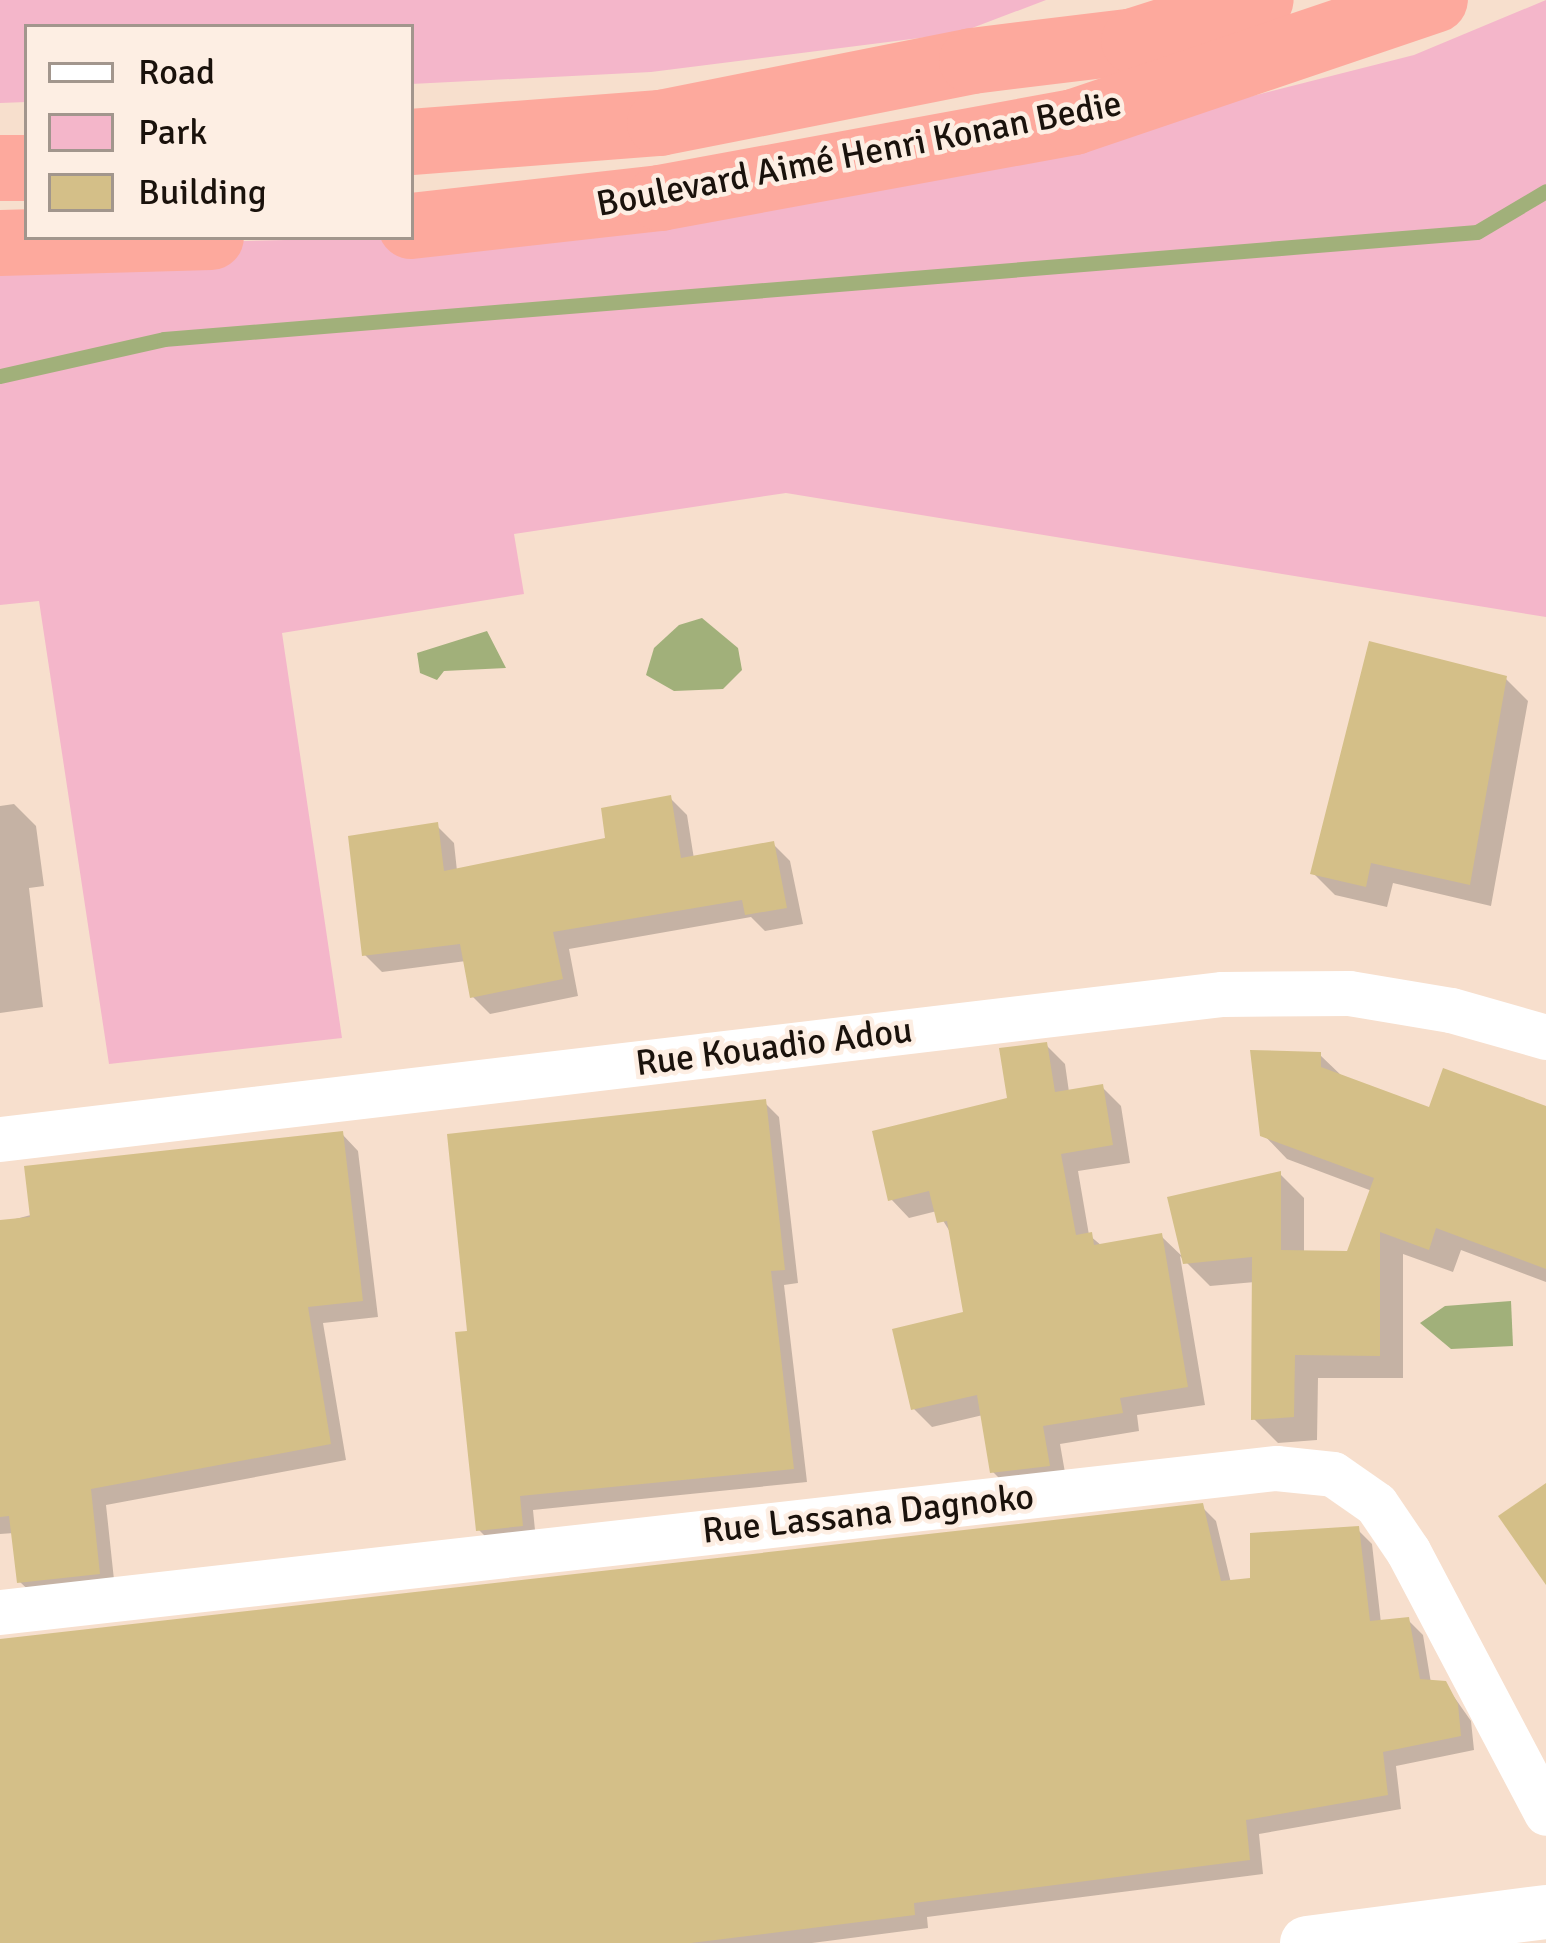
<!DOCTYPE html>
<meta charset="utf-8">
<style>
body{margin:0}
#map{position:relative;width:1546px;height:1943px;overflow:hidden;background:#f7dfcd;font-family:Signika,sans-serif}
div>[style]{position:absolute}
.green>*{inset:0;background:#f4b6ca}
.water>*{inset:0;background:#a1b07a}
.shadow>*{inset:0;background:#0003}
.stream>*{height:15px;margin:-7.5px;padding:0 7.5px;transform-origin:7.5px;border-radius:7.5px;background:#a1b07a}
.building>*{inset:0;background:#d4bf88}
.minor>*{height:45px;margin:-22.5px;padding:0 22.5px;transform-origin:22.5px;border-radius:22.5px;background:#fff}
.tertiary>*{height:54px;margin:-27px;padding:0 27px;transform-origin:27px;border-radius:27px;background:#fff}
.motorway>*{height:66px;margin:-33px;padding:0 33px;transform-origin:33px;border-radius:33px;background:#fda99d}
span{translate:-50% -50%;white-space:nowrap;text-align:center;line-height:1.15;-webkit-text-stroke:9px #fdeee3;paint-order:stroke}
.street-label{font-size:36px;color:#1a120c}
.legend{position:absolute;left:24px;top:24px;width:390px;height:216px;box-sizing:border-box;background:#fdeee3;border:3px solid #a2968d;margin:0;padding:15px 21px;list-style:none;font-size:36px;color:#1a120c}
.legend li{display:flex;align-items:center;gap:24px;height:60px}
.legend b{width:60px;border:3px solid #a2968d}
</style>
<div id="map">
<div class="green">
<i style="clip-path:polygon(0 0,1046px 0,959px 33px,651px 72px,411px 84px,411px 27px,27px 27px,27px 102px,0 103px)"></i>
<i style="clip-path:polygon(1546px 0,1546px 617px,786px 493px,514px 534px,524px 594px,282px 633px,342px 1038px,109px 1064px,39px 601px,0 605px,0 247px,411px 237px,1079px 140px,1414px 55px)"></i>
</div>
<div class="water">
<i style="clip-path:polygon(702px 618px,738px 648px,742px 670px,723px 689px,674px 691px,646px 675px,654px 648px,679px 625px)"></i>
<i style="clip-path:polygon(487px 631px,506px 668px,444px 671px,437px 680px,420px 673px,417px 653px)"></i>
<i style="clip-path:polygon(1511px 1301px,1513px 1346px,1451px 1349px,1420px 1323px,1445px 1306px)"></i>
</div>
<div class="shadow">
<i style="clip-path:polygon(1506px 679px,1528px 701px,1491px 906px,1393px 883px,1387px 907px,1335px 895px,1313px 873px)"></i>
<i style="clip-path:polygon(670px 798px,687px 815px,694px 859px,773px 844px,790px 861px,803px 924px,765px 931px,751px 917px,569px 949px,578px 996px,490px 1014px,473px 997px,466px 961px,382px 972px,365px 955px,437px 826px,454px 843px,457px 871px,609px 840px)"></i>
<i style="clip-path:polygon(14px 804px,36px 826px,44px 886px,29px 888px,43px 1007px,0 1013px,0 806px)"></i>
<i style="clip-path:polygon(1046px 1045px,1065px 1064px,1069px 1092px,1102px 1087px,1121px 1106px,1130px 1163px,1078px 1171px,1089px 1235px,1102px 1246px,1161px 1236px,1186px 1260px,1280px 1174px,1304px 1198px,1304px 1253px,1349px 1254px,1372px 1191px,1287px 1159px,1263px 1134px,1320px 1055px,1344px 1078px,1431px 1111px,1546px 1110px,1546px 1282px,1461px 1250px,1453px 1272px,1403px 1254px,1403px 1378px,1318px 1378px,1317px 1440px,1278px 1443px,1254px 1419px,1255px 1282px,1210px 1286px,1180px 1256px,1205px 1405px,1137px 1415px,1139px 1431px,1060px 1444px,1067px 1484px,1011px 1490px,993px 1472px,983px 1415px,932px 1427px,914px 1409px,966px 1315px,952px 1235px,937px 1211px,909px 1218px,891px 1199px,1010px 1100px)"></i>
<i style="clip-path:polygon(764px 1102px,779px 1117px,798px 1283px,784px 1285px,807px 1482px,533px 1510px,536px 1540px,493px 1544px,479px 1530px,471px 1334px)"></i>
<i style="clip-path:polygon(342px 1134px,358px 1151px,378px 1317px,323px 1323px,346px 1460px,106px 1505px,115px 1589px,37px 1598px,20px 1582px,14px 1533px,0 1534px,0 1223px)"></i>
<i style="clip-path:polygon(1202px 1507px,1216px 1521px,1231px 1583px,1253px 1581px,1357px 1529px,1372px 1544px,1381px 1623px,1408px 1620px,1423px 1635px,1431px 1683px,1445px 1684px,1471px 1721px,1474px 1750px,1396px 1766px,1401px 1809px,1259px 1834px,1263px 1874px,927px 1917px,928px 1928px,812px 1943px,0 1943px,0 1641px)"></i>
</div>
<div class="stream">
<i style="left:0;top:376px;width:168px;rotate:-12.7deg"></i>
<i style="left:164px;top:339px;width:1317px;rotate:-4.66deg"></i>
<i style="left:1477px;top:232px;width:80px;rotate:-30.7deg"></i>
</div>
<div class="building">
<i style="clip-path:polygon(1369px 641px,1507px 676px,1470px 885px,1371px 863px,1366px 887px,1310px 874px)"></i>
<i style="clip-path:polygon(671px 795px,681px 858px,774px 841px,787px 908px,745px 915px,742px 900px,553px 932px,563px 979px,470px 998px,460px 944px,362px 956px,348px 836px,438px 822px,444px 871px,605px 838px,601px 808px)"></i>
<i style="clip-path:polygon(1047px 1042px,1055px 1092px,1103px 1084px,1113px 1145px,1061px 1154px,1076px 1235px,1092px 1232px,1094px 1245px,1162px 1233px,1188px 1387px,1120px 1398px,1123px 1413px,1043px 1426px,1050px 1466px,990px 1473px,977px 1395px,911px 1410px,892px 1329px,963px 1312px,947px 1221px,937px 1223px,929px 1191px,888px 1201px,872px 1131px,1007px 1098px,999px 1048px)"></i>
<i style="clip-path:polygon(1250px 1050px,1321px 1052px,1321px 1067px,1429px 1107px,1443px 1068px,1546px 1106px,1546px 1269px,1436px 1228px,1429px 1250px,1380px 1232px,1380px 1356px,1295px 1355px,1294px 1417px,1251px 1420px,1252px 1257px,1183px 1264px,1167px 1197px,1281px 1171px,1281px 1250px,1347px 1251px,1374px 1178px,1260px 1136px)"></i>
<i style="clip-path:polygon(766px 1099px,785px 1270px,771px 1271px,794px 1469px,520px 1496px,523px 1526px,476px 1531px,455px 1332px,467px 1331px,447px 1134px)"></i>
<i style="clip-path:polygon(343px 1131px,363px 1301px,308px 1307px,331px 1444px,91px 1489px,100px 1574px,17px 1583px,9px 1516px,0 1517px,0 1220px,30px 1217px,24px 1166px)"></i>
<i style="clip-path:polygon(1546px 1483px,1546px 1585px,1498px 1516px)"></i>
<i style="clip-path:polygon(1203px 1503px,1221px 1581px,1250px 1578px,1250px 1533px,1359px 1526px,1370px 1621px,1409px 1617px,1420px 1679px,1446px 1681px,1458px 1704px,1461px 1736px,1383px 1752px,1388px 1795px,1246px 1820px,1250px 1860px,914px 1903px,915px 1915px,691px 1943px,0 1943px,0 1639px)"></i>
</div>
<div class="minor">
<i style="left:0;top:1139px;width:1231px;rotate:-6.77deg"></i>
<i style="left:1222px;top:994px;width:127px;rotate:-0.5deg"></i>
<i style="left:1349px;top:993px;width:103px;rotate:9.5deg"></i>
<i style="left:1451px;top:1010px;width:99px;rotate:15.9deg"></i>
<i style="left:0;top:1612px;width:1284px;rotate:-6.44deg"></i>
<i style="left:1276px;top:1468px;width:57px;rotate:6deg"></i>
<i style="left:1333px;top:1474px;width:52px;rotate:34.9deg"></i>
<i style="left:1376px;top:1504px;width:57px;rotate:55.8deg"></i>
<i style="left:1408px;top:1551px;width:296px;rotate:62.2deg"></i>
</div>
<div class="tertiary">
<i style="left:1307px;top:1943px;width:241px;rotate:-7.4deg"></i>
</div>
<div class="motorway">
<i style="left:411px;top:142px;width:250px;rotate:-4.4deg"></i>
<i style="left:660px;top:123px;width:318px;rotate:-11.2deg"></i>
<i style="left:972px;top:61px;width:163px;rotate:-7deg"></i>
<i style="left:1134px;top:41px;width:133px;rotate:-17.9deg"></i>
<i style="left:0;top:168px;width:27px"></i>
<i style="left:411px;top:226px;width:251px;rotate:-6.4deg"></i>
<i style="left:660px;top:198px;width:421px;rotate:-10.4deg"></i>
<i style="left:1074px;top:122px;width:381px;rotate:-18.7deg"></i>
<i style="left:0;top:243px;width:211px;rotate:-1.6deg"></i>
</div>
<div class="street-label">
<span style="left:859px;top:154px;rotate:-11deg">Boulevard Aimé Henri Konan Bedie</span>
<span style="left:774px;top:1047px;rotate:-7deg">Rue Kouadio Adou</span>
<span style="left:868px;top:1514px;rotate:-6deg">Rue Lassana Dagnoko</span>
</div>
<ul class="legend">
<li><b style="height:15px;background:#fff"></b>Road</li>
<li><b style="height:33px;background:#f4b6ca"></b>Park</li>
<li><b style="height:33px;background:#d4bf88"></b>Building</li>
</ul>
</div>
